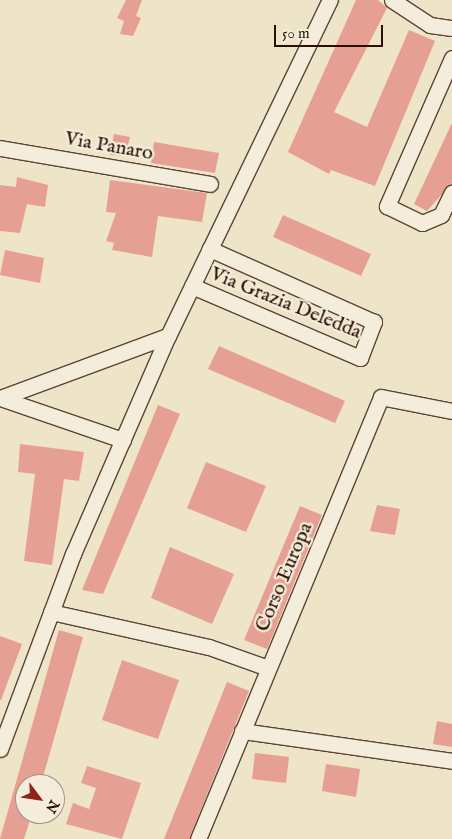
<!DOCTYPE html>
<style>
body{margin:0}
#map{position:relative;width:452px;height:839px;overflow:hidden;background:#eee4c7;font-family:"IM FELL English",serif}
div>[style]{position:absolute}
.building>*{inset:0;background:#e6a093}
.roads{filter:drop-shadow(1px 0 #5b4433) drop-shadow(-1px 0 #5b4433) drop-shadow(0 1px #5b4433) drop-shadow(0 -1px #5b4433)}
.minor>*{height:15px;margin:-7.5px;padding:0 7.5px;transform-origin:7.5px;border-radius:7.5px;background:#f4eddb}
span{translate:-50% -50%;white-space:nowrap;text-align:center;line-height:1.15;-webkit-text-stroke:4.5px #f4eddb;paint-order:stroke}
.street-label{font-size:20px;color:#2a0f02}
.north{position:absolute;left:15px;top:774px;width:50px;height:50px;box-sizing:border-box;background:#f4eddb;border:1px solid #a39484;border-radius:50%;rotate:121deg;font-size:14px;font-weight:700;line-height:20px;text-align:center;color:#2a0f02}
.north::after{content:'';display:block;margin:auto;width:18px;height:22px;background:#8f2418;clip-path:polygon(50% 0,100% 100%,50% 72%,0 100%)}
.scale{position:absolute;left:274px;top:25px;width:109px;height:22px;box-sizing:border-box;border:2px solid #2a0f02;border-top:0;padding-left:6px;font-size:15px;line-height:18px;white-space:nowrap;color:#2a0f02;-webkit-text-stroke:4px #f4eddb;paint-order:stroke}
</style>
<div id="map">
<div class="building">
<i style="clip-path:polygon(126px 0,142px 0,136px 16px,141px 18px,133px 36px,120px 34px,124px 21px,117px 18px)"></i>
<i style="clip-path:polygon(356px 0,378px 0,387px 8px,334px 112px,367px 127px,409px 30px,435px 41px,375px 186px,331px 170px,329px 174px,288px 152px)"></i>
<i style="clip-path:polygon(452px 123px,452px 183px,427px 211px,414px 204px)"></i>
<i style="clip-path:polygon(114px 134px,130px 137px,125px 156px,110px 155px)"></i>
<i style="clip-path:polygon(154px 142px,219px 153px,215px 173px,151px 163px)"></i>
<i style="clip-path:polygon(17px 177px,48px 185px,45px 207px,27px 204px,20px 233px,0 231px,0 185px,16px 187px)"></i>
<i style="clip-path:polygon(110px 180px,207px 193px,202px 222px,158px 216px,152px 257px,112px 250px,114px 243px,106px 241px,116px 213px,106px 212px)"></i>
<i style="clip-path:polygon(283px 215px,371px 254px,361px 276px,273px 237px)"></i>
<i style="clip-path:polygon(5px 250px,44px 258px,40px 283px,0 275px)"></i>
<i style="clip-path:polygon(219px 346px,345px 401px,335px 423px,208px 369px)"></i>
<i style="clip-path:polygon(158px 405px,180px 414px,103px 594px,82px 590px)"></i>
<i style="clip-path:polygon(20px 444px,84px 452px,79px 481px,64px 479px,52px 565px,24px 561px,35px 474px,18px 472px)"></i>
<i style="clip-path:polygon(206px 462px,266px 486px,246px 532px,187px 508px)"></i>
<i style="clip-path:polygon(377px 505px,400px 509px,395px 535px,370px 531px)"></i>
<i style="clip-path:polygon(300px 506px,322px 515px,267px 649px,244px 640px)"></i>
<i style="clip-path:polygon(170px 547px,234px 574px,212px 624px,151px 598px)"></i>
<i style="clip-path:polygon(59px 630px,83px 637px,41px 784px,25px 784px,25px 814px,32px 814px,24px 839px,0 839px)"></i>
<i style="clip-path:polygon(0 636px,22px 644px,1px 700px,0 700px)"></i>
<i style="clip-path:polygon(122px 660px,179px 680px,158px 739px,102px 720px)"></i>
<i style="clip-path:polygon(227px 682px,249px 691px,189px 839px,164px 839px)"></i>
<i style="clip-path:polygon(437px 721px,452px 724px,452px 747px,433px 744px)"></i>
<i style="clip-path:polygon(255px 753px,289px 757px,286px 783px,252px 779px)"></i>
<i style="clip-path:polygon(326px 764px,360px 769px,356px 797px,322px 791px)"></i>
<i style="clip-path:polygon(87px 766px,141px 783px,122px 839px,66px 824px,73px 803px,89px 809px,96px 788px,81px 783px)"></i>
</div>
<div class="roads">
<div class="minor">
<i style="left:392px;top:0;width:45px;rotate:33.3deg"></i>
<i style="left:430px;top:25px;width:22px;rotate:8deg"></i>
<i style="left:452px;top:58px;width:162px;rotate:113.7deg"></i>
<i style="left:387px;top:206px;width:39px;rotate:26deg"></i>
<i style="left:422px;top:223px;width:21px;rotate:-23deg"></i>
<i style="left:441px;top:215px;width:25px;rotate:-64deg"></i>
<i style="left:0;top:148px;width:213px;rotate:9.7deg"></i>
<i style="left:192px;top:286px;width:183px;rotate:23.2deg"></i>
<i style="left:360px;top:358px;width:39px;rotate:-69deg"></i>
<i style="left:374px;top:322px;width:180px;rotate:-156deg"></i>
<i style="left:0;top:398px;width:179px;rotate:-20.3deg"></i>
<i style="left:0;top:398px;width:130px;rotate:18.9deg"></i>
<i style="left:51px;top:612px;width:162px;rotate:12.5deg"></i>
<i style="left:209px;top:647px;width:63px;rotate:19.6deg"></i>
<i style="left:242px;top:731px;width:212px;rotate:8.1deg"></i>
<i style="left:0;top:749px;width:208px;rotate:-69.5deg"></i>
<i style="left:73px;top:554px;width:238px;rotate:-66.5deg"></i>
<i style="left:168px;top:336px;width:373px;rotate:-64.3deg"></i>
<i style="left:198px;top:839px;width:478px;rotate:-67.5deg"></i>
<i style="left:381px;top:397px;width:72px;rotate:11.2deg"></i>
</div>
</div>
<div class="street-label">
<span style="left:109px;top:146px;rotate:10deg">Via Panaro</span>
<span style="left:286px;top:303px;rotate:22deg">Via Grazia Deledda</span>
<span style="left:284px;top:577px;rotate:-67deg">Corso Europa</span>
</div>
<div class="north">N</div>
<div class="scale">50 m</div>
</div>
